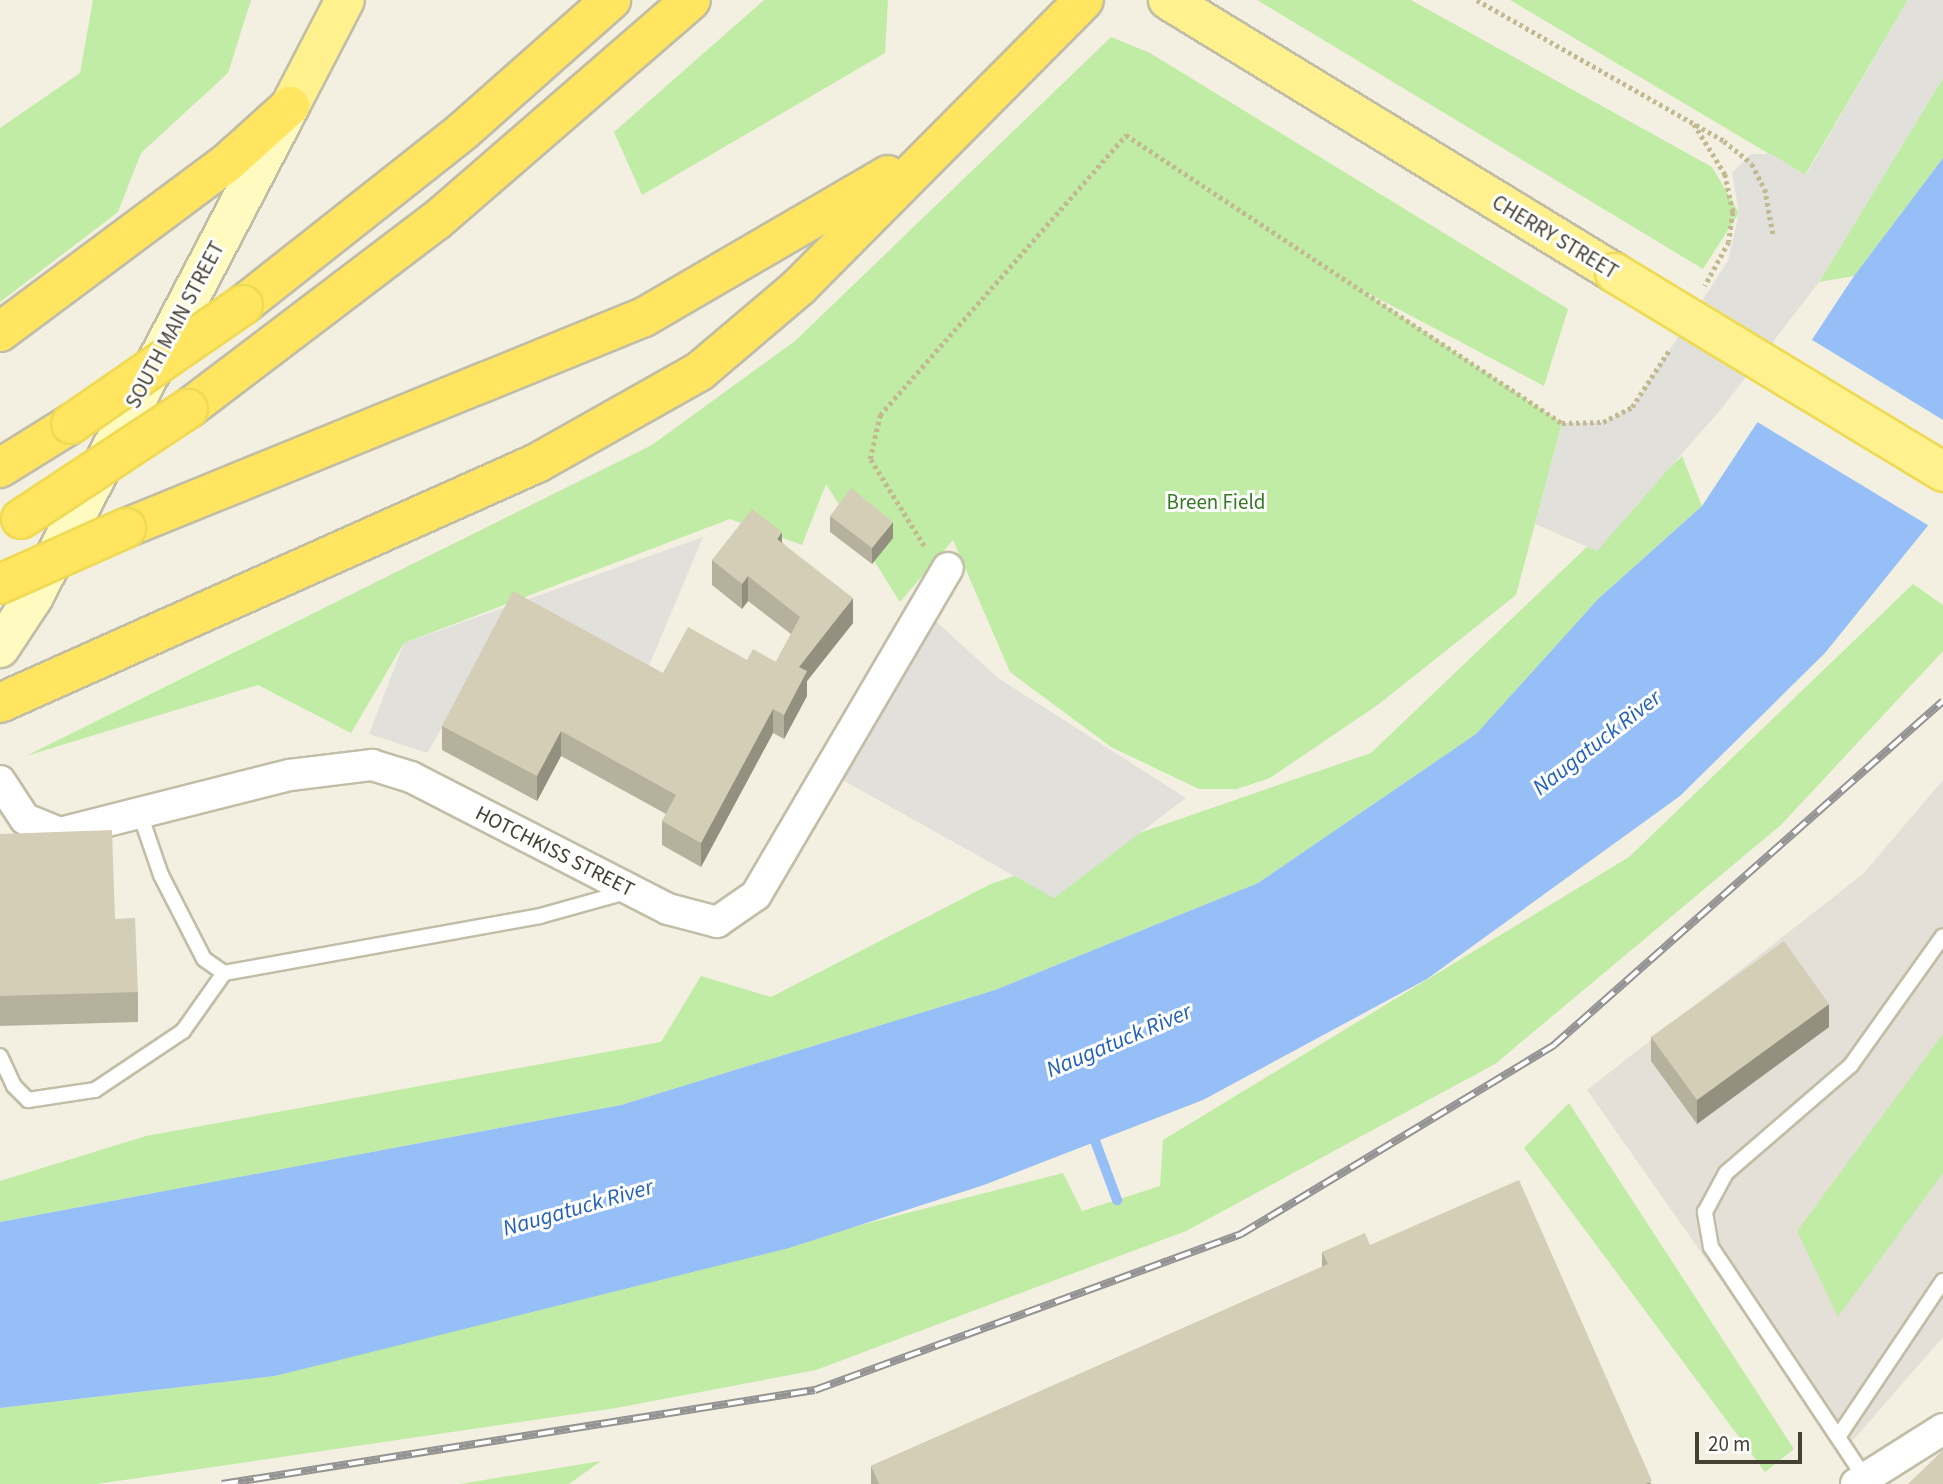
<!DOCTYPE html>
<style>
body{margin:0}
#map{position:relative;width:1943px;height:1484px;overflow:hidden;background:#f3f0e1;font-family:"Source Sans 3",sans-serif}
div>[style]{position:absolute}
.industrial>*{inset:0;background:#e4e0d7}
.green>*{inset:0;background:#c0eca5}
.parking>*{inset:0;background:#e2e0db}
.water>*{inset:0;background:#96bff7}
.pier>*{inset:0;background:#f3f0e1}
.stream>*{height:10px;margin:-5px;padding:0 5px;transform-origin:5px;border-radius:5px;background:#96bff7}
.path>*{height:4.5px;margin-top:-2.25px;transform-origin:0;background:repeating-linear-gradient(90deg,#c2b993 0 3.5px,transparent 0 7px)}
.roads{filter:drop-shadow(2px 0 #c1bda6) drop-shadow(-2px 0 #c1bda6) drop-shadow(0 2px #c1bda6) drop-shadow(0 -2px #c1bda6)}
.service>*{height:14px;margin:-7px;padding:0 7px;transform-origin:7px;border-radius:7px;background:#fff}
.minor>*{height:30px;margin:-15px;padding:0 15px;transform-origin:15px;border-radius:15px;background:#fff}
.secondary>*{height:38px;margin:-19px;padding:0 19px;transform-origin:19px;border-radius:19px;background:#fffabf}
.primary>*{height:38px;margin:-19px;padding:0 19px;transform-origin:19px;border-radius:19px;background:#fff28e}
.motorway>*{height:38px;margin:-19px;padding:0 19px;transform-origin:19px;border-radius:19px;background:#ffe560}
.rail>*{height:8px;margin-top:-4px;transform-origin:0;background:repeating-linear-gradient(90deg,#fff 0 16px,#939393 0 32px);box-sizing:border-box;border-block:2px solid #939393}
.bridges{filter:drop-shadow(2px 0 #eeda54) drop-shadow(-2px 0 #eeda54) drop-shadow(0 2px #eeda54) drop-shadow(0 -2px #eeda54)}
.primary-bridge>*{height:38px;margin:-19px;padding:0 19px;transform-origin:19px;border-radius:19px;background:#fff28e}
.motorway-bridge>*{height:38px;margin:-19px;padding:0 19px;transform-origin:19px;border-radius:19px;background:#ffe560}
.wall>*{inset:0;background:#b6b19d}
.shaded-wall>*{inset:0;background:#94907f}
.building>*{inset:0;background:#d4ceb6}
span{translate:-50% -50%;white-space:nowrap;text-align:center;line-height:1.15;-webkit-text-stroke:6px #fff;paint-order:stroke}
.street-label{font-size:21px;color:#444032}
.park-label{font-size:21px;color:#347a21}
.water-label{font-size:23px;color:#2260b9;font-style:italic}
.scale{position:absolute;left:1695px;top:1432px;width:107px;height:32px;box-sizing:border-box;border:4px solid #444032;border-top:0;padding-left:9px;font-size:21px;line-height:24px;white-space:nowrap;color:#444032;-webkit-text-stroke:5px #fff;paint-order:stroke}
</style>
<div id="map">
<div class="industrial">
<i style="clip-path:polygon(1943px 780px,1943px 1337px,1842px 1453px,1587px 1090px,1863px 874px)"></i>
</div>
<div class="green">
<i style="clip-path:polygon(93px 0,251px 0,228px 73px,141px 153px,118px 212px,0 302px,0 128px,80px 73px)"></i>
<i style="clip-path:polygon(764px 0,888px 0,885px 53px,642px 195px,614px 132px)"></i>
<i style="clip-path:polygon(1257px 0,1411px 0,1712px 167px,1739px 213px,1703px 269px)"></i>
<i style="clip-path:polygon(1510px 0,1908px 0,1805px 175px)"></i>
<i style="clip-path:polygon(1111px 37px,1150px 53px,1568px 309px,1544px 386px,1360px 289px,1562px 423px,1516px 595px,1379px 704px,1270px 778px,1237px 789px,1199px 789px,1111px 747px,1010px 672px,953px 540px,900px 602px,826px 484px,802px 545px,730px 519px,404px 643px,351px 733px,258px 685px,26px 756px,652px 445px,795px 341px)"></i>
<i style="clip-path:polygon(1943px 78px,1943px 158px,1854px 276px,1819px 282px)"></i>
<i style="clip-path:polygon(1682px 456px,1702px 506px,1598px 599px,1476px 734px,1258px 883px,995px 990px,621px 1105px,0 1222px,0 1181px,146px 1136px,661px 1042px,701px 976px,771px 997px,991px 884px,1371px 753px)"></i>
<i style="clip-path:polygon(1913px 584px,1943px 605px,1943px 651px,1781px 825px,1495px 1064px,1186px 1231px,816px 1370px,616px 1408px,97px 1484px,0 1484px,0 1408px,275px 1376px,1063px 1173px,1082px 1211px,1160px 1186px,1163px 1140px,1629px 857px)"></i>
<i style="clip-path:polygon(1943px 1034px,1943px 1173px,1838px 1317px,1797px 1231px)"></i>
<i style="clip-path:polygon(1569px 1103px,1794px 1449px,1765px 1472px,1524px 1148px)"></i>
<i style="clip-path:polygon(601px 1461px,569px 1484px,460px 1484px)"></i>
</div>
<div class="parking">
<i style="clip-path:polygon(1908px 0,1943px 0,1943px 78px,1819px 282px,1722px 408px,1597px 551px,1535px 524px,1562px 423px,1603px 422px,1632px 407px,1728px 261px,1739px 213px,1732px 173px,1751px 154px,1771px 154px,1806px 175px)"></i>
<i style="clip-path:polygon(703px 537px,648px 668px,512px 610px,427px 753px,369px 734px,404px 643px)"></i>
<i style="clip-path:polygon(926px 612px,998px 678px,1186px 798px,1054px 898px,837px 777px)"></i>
</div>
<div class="water">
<i style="clip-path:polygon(1943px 158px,1943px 507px,1825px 653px,1680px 796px,1427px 979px,1203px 1100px,984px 1185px,789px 1248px,275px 1376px,0 1408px,0 1222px,621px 1105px,995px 990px,1258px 883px,1476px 734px,1598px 599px,1702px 506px,1854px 276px)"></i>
</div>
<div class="pier">
<i style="clip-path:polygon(1809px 338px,1943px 420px,1943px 512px,1931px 527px,1754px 420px)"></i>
</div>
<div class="stream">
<i style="left:1091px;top:1130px;width:75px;rotate:69.6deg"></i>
</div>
<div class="path">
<i style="left:1477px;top:0;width:284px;rotate:29.7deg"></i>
<i style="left:1724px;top:141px;width:36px;rotate:39deg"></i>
<i style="left:1752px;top:164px;width:28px;rotate:63deg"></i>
<i style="left:1765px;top:189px;width:46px;rotate:79.9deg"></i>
<i style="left:1694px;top:124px;width:59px;rotate:58.2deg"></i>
<i style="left:1725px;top:174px;width:39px;rotate:78deg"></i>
<i style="left:1733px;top:212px;width:30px;rotate:98deg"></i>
<i style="left:1729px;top:242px;width:50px;rotate:118.6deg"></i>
<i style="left:924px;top:546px;width:102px;rotate:-121.8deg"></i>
<i style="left:870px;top:459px;width:45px;rotate:-77.2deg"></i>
<i style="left:880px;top:415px;width:373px;rotate:-48.7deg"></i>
<i style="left:1126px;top:135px;width:523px;rotate:33.45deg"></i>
<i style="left:1562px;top:423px;width:41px;rotate:-1.4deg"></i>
<i style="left:1603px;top:422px;width:33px;rotate:-27deg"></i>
<i style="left:1632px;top:407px;width:69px;rotate:-56.8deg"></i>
</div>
<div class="roads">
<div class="service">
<i style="left:140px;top:814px;width:65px;rotate:71deg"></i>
<i style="left:161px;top:875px;width:94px;rotate:62.9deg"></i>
<i style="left:204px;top:959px;width:24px;rotate:35deg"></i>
<i style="left:224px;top:973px;width:321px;rotate:-10.2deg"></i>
<i style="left:540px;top:916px;width:89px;rotate:-15.6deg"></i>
<i style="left:0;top:1056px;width:33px;rotate:65deg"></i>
<i style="left:14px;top:1086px;width:20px;rotate:45deg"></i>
<i style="left:28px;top:1100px;width:68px;rotate:-8.5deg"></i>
<i style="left:95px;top:1090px;width:106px;rotate:-33.8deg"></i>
<i style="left:183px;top:1031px;width:71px;rotate:-54.7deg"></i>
<i style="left:1838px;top:1437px;width:188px;rotate:-56.1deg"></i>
<i style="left:1865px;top:1478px;width:278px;rotate:-123.7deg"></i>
<i style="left:1711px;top:1247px;width:36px;rotate:-100deg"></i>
<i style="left:1705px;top:1212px;width:44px;rotate:-61.7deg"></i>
<i style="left:1726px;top:1173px;width:165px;rotate:-40.8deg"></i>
<i style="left:1851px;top:1065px;width:158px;rotate:-54.5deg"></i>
</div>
<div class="minor">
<i style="left:0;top:781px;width:45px;rotate:56.7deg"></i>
<i style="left:25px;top:819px;width:38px;rotate:22deg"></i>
<i style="left:60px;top:833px;width:237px;rotate:-14.2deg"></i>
<i style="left:290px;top:775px;width:83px;rotate:-7deg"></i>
<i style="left:372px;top:765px;width:41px;rotate:17.1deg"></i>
<i style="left:411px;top:777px;width:289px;rotate:27.2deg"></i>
<i style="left:668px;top:909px;width:51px;rotate:14.9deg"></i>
<i style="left:717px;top:922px;width:47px;rotate:-34.7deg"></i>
<i style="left:756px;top:895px;width:379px;rotate:-59.6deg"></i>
<i style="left:1856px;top:1484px;width:103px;rotate:-32.3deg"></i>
</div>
<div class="secondary">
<i style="left:0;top:648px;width:60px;rotate:-56.6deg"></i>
<i style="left:33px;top:598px;width:551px;rotate:-62.41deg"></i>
</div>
<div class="primary">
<i style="left:1168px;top:0;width:524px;rotate:31.41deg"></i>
<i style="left:290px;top:106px;width:119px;rotate:-62.6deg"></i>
</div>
<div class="motorway">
<i style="left:243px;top:305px;width:280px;rotate:-38.3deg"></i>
<i style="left:463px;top:131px;width:198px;rotate:-41.5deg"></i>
<i style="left:0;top:332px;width:283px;rotate:-36.7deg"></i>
<i style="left:227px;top:163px;width:85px;rotate:-42.1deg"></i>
<i style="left:188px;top:409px;width:311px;rotate:-37.2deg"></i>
<i style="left:436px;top:221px;width:337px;rotate:-40.9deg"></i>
<i style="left:0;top:468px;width:84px;rotate:-31.8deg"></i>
<i style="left:126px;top:528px;width:559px;rotate:-22.16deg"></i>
<i style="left:644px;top:317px;width:282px;rotate:-30.2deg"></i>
<i style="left:0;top:703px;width:588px;rotate:-24.08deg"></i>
<i style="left:537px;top:463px;width:187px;rotate:-29.4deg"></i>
<i style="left:700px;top:371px;width:130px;rotate:-40.3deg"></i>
<i style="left:799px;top:287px;width:404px;rotate:-45.2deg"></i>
</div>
</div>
<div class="rail">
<i style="left:222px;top:1484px;width:600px;rotate:-9.01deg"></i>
<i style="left:815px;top:1390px;width:454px;rotate:-20.1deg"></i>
<i style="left:1241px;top:1234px;width:366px;rotate:-31.1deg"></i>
<i style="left:1554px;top:1045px;width:519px;rotate:-41.49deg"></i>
</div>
<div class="bridges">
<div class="primary-bridge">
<i style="left:1615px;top:273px;width:384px;rotate:31.2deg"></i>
</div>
<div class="motorway-bridge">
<i style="left:71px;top:424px;width:209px;rotate:-34.7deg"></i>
<i style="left:21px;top:519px;width:200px;rotate:-33.4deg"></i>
<i style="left:0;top:584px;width:138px;rotate:-24deg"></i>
</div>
</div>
<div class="wall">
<i style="clip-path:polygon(830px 516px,893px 538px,872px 564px,830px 532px)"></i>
<i style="clip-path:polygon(782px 542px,853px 623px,807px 681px,807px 696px,784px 739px,773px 733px,701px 867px,662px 845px,662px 821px,666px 814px,561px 756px,537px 801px,442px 750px,442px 726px,663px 673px,747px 660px,776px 662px,791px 634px,748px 601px,742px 609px,712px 585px,712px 560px)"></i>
<i style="clip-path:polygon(0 834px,115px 919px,138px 992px,138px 1022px,0 1026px)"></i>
<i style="clip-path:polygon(1829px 1027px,1697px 1124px,1651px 1061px,1651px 1037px)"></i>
<i style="clip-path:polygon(1370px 1245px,1652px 1484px,871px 1484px,871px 1466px,1322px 1267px,1322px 1252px)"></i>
</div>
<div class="shaded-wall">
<i style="clip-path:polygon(893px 522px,893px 538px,872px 564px,872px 548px)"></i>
<i style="clip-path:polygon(782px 532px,782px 557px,777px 539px)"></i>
<i style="clip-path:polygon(748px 576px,748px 601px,742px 609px,742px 584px)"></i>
<i style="clip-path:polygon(853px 598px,853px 623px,807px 681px,807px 696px,784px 739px,784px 715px,799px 667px)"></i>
<i style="clip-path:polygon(773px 709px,773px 733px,701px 867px,701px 843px)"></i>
<i style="clip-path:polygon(561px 731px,561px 756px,537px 801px,537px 776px)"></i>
<i style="clip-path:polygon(1829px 1004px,1829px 1027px,1697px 1124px,1697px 1100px)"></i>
</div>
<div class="building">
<i style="clip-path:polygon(851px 488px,893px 522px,872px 548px,830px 516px)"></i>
<i style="clip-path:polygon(752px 509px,782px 532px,777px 539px,853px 598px,799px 667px,807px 671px,784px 715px,773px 709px,701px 843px,662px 821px,676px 795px,561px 731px,537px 776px,442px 726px,513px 591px,663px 673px,688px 627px,747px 660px,753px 649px,776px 662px,800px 617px,748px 576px,742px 584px,712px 560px)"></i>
<i style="clip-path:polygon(112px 830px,115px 919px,135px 918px,138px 992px,0 996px,0 834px)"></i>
<i style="clip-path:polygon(1784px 941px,1829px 1004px,1697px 1100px,1651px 1037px)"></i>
<i style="clip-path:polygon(1519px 1180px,1652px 1481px,1645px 1484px,879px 1484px,871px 1466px,1328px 1264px,1322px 1252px,1365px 1233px,1370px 1245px)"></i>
<i style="clip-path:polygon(1943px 1450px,1943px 1484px,1908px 1484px)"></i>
</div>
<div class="street-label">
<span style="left:1555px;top:237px;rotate:31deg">CHERRY STREET</span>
<span style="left:175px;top:325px;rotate:-62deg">SOUTH MAIN STREET</span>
<span style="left:555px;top:851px;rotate:27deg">HOTCHKISS STREET</span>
</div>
<div class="park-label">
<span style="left:1216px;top:502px">Breen Field</span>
</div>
<div class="water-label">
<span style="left:1597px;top:743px;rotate:-38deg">Naugatuck River</span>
<span style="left:1119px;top:1041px;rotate:-23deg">Naugatuck River</span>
<span style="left:578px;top:1208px;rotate:-16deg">Naugatuck River</span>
</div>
<div class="scale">20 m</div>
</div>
